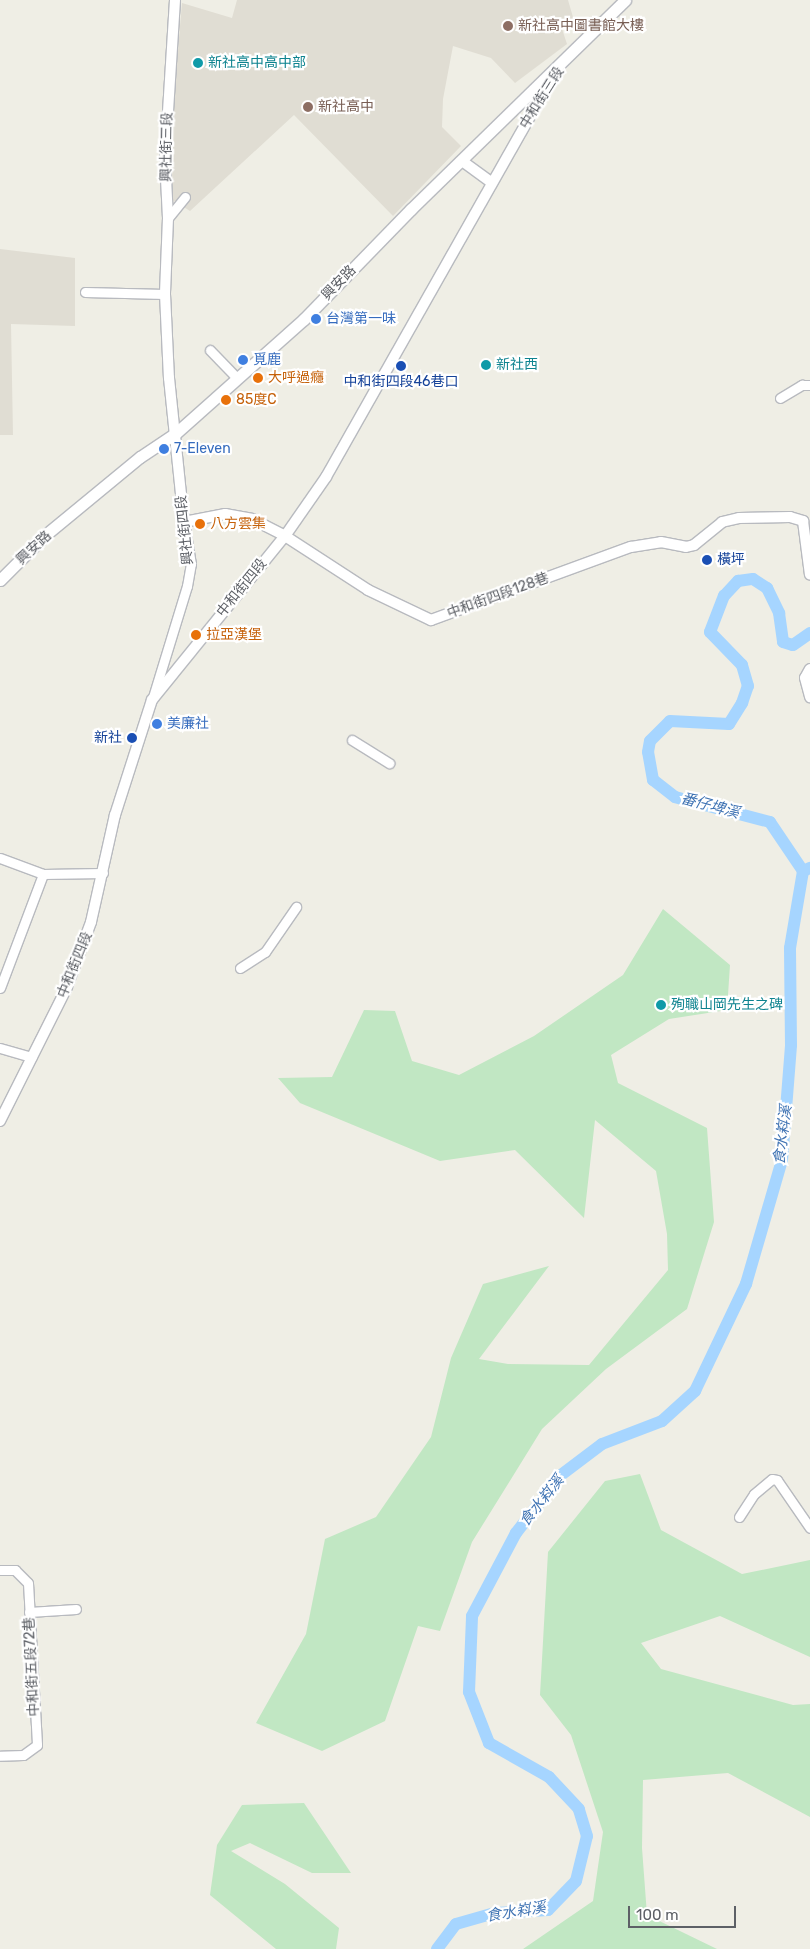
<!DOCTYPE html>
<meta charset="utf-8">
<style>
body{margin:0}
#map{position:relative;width:810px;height:1949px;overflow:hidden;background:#efeee5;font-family:Rubik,"Noto Sans TC",sans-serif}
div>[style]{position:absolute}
.education>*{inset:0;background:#e0ddd3}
.green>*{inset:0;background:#c1e7c3}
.river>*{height:12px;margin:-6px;padding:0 6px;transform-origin:6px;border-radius:6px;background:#a6d5ff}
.roads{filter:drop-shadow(1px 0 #b8babf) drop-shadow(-1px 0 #b8babf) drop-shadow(0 1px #b8babf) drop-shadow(0 -1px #b8babf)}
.minor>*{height:9px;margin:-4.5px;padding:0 4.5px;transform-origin:4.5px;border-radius:4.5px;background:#fff}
.tertiary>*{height:10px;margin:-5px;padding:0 5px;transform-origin:5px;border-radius:5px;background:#fff}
.secondary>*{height:11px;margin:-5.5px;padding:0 5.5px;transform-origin:5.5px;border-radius:5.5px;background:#fff}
.dots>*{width:14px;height:14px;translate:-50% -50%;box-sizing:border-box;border:2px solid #fff;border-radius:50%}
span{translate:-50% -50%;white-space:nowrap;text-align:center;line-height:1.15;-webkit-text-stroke:4.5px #fff;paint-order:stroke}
.education-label{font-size:14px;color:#785e54}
.left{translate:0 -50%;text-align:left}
.culture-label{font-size:14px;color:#0d838f}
.street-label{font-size:14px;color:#5d6066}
.shop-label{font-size:14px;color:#366cbe}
.food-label{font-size:14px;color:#c56008}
.transit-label{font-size:14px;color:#164399}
.right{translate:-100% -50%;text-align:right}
.water-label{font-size:15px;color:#4074b4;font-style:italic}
.scale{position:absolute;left:628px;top:1906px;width:108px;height:22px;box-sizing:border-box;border:2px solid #5d6066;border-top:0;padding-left:6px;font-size:15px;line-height:18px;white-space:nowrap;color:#5d6066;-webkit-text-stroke:4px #fff;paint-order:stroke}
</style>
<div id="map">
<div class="education">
<i style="clip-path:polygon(237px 0,568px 0,575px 24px,561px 26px,567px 44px,515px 83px,491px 58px,453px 46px,443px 99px,442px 127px,461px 146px,393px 216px,294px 115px,190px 211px,171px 199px,171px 131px,182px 3px,232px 18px)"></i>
<i style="clip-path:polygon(0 249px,75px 258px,75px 326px,11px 324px,13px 435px,0 435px)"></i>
</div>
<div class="green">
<i style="clip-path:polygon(663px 909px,730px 965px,727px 1010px,669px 1019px,611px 1055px,618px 1083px,707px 1128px,714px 1222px,687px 1309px,606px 1369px,542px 1429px,472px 1542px,440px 1631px,418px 1626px,385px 1721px,322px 1751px,256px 1723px,306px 1634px,325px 1539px,376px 1517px,431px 1437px,451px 1358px,483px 1284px,549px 1266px,479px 1359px,508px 1364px,589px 1365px,668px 1270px,667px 1234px,656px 1171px,595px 1120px,584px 1218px,515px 1150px,440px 1161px,300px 1103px,278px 1078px,332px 1077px,364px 1010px,395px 1011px,412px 1061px,459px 1075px,534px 1036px,623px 975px)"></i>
<i style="clip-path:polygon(640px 1474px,661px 1530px,742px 1574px,810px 1560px,810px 1657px,720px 1616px,641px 1643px,661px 1669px,793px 1705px,810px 1704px,810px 1817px,728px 1773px,643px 1780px,642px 1848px,647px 1915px,717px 1949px,523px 1949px,593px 1901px,603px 1832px,571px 1735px,540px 1695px,548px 1552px,605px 1481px)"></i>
<i style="clip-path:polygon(304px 1803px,351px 1873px,312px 1873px,250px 1843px,231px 1851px,285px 1884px,339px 1928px,336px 1949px,276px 1949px,210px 1895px,217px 1845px,242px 1805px)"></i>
</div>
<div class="river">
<i style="left:803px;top:871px;width:59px;rotate:-124deg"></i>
<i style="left:770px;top:822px;width:98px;rotate:-165.3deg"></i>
<i style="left:675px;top:797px;width:28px;rotate:-142deg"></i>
<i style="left:653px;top:780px;width:28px;rotate:-100deg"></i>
<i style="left:648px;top:752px;width:11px;rotate:-80deg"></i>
<i style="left:650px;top:741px;width:28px;rotate:-45deg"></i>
<i style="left:670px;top:721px;width:59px;rotate:2.9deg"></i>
<i style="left:729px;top:724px;width:25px;rotate:-58deg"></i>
<i style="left:742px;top:703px;width:18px;rotate:-71deg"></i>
<i style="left:748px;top:686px;width:22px;rotate:-106deg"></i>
<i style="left:742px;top:665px;width:46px;rotate:-134.1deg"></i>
<i style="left:710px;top:632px;width:39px;rotate:-69deg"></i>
<i style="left:724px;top:596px;width:21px;rotate:-47deg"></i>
<i style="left:738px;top:581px;width:15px;rotate:-8deg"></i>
<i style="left:753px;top:579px;width:17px;rotate:33deg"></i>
<i style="left:767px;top:588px;width:28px;rotate:64deg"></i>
<i style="left:779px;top:613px;width:29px;rotate:82deg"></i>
<i style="left:783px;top:642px;width:10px;rotate:17deg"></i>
<i style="left:793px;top:645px;width:21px;rotate:-35deg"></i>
<i style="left:437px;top:1949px;width:31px;rotate:-53deg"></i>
<i style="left:456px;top:1924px;width:41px;rotate:-15.8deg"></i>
<i style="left:495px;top:1913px;width:53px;rotate:-3.2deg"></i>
<i style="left:548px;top:1910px;width:40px;rotate:-46deg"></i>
<i style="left:576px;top:1881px;width:46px;rotate:-76.3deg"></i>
<i style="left:587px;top:1836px;width:28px;rotate:-107deg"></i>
<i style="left:579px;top:1809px;width:44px;rotate:-133.2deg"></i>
<i style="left:549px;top:1777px;width:69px;rotate:-150.5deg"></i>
<i style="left:489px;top:1743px;width:55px;rotate:-111.4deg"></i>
<i style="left:469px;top:1692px;width:76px;rotate:-87.7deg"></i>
<i style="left:472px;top:1616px;width:94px;rotate:-62.1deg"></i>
<i style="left:516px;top:1533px;width:73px;rotate:-52.2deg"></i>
<i style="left:561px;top:1475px;width:51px;rotate:-37.1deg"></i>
<i style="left:602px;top:1444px;width:64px;rotate:-21deg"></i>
<i style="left:662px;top:1421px;width:45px;rotate:-42.3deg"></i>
<i style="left:695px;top:1391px;width:119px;rotate:-64.5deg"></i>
<i style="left:746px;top:1284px;width:129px;rotate:-73.8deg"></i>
<i style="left:782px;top:1160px;width:115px;rotate:-85.5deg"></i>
<i style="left:791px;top:1045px;width:97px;rotate:-90.6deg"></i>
<i style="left:790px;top:948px;width:78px;rotate:-80.4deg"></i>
<i style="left:803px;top:871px;width:8px;rotate:-23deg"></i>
</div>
<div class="roads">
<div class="minor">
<i style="left:168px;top:218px;width:27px;rotate:-51deg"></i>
<i style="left:85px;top:292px;width:80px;rotate:1.4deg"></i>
<i style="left:210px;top:350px;width:39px;rotate:46deg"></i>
<i style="left:780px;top:398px;width:26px;rotate:-31deg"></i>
<i style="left:802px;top:385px;width:8px"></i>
<i style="left:153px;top:697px;width:116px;rotate:-73deg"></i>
<i style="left:187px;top:586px;width:22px;rotate:-80deg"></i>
<i style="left:191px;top:564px;width:43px;rotate:-99.5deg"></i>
<i style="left:352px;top:740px;width:44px;rotate:31.9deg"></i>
<i style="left:0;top:858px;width:46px;rotate:20.4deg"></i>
<i style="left:43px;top:874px;width:60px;rotate:-1deg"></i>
<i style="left:240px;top:968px;width:30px;rotate:-33deg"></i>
<i style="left:265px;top:952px;width:55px;rotate:-55.4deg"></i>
<i style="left:0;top:988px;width:122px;rotate:-69.3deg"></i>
<i style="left:0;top:1048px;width:33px;rotate:16deg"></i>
<i style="left:739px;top:1517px;width:27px;rotate:-57deg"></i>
<i style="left:754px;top:1494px;width:23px;rotate:-40deg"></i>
<i style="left:772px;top:1479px;width:5px;rotate:11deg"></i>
<i style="left:777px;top:1480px;width:58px;rotate:55.5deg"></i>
<i style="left:0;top:1570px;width:15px"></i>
<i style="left:15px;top:1570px;width:18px;rotate:45deg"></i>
<i style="left:28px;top:1583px;width:162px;rotate:86.8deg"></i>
<i style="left:37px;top:1745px;width:17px;rotate:144deg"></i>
<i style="left:23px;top:1755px;width:23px;rotate:178deg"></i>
<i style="left:29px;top:1612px;width:47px;rotate:-3.7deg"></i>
</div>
<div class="tertiary">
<i style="left:175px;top:0;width:159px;rotate:93.6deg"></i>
<i style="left:165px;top:159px;width:59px;rotate:87.1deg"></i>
<i style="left:168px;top:218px;width:76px;rotate:92.3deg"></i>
<i style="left:165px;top:294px;width:84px;rotate:87.3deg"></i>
<i style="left:169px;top:378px;width:145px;rotate:84.1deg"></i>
<i style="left:184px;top:522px;width:42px;rotate:-11deg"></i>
<i style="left:225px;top:514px;width:27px;rotate:10deg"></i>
<i style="left:252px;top:519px;width:37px;rotate:27deg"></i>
<i style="left:285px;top:536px;width:99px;rotate:33deg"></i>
<i style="left:368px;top:590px;width:70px;rotate:25.5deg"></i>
<i style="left:431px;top:620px;width:213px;rotate:-20.1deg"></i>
<i style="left:631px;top:547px;width:30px;rotate:-9deg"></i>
<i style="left:661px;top:542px;width:25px;rotate:11deg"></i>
<i style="left:686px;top:547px;width:8px;rotate:-14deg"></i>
<i style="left:694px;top:545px;width:36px;rotate:-39deg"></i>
<i style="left:722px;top:522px;width:17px;rotate:-13deg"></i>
<i style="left:739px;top:518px;width:51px;rotate:-1.1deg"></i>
<i style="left:790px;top:517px;width:14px;rotate:17deg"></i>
<i style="left:803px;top:521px;width:54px;rotate:82.6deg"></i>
<i style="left:462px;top:161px;width:36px;rotate:36deg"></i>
<i style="left:810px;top:669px;width:10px;rotate:119deg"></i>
<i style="left:805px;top:678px;width:20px;rotate:75deg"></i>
<i style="left:0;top:1121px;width:150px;rotate:-63.4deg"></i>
<i style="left:67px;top:987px;width:69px;rotate:-69.7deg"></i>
<i style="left:91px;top:922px;width:110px;rotate:-77.4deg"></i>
<i style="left:115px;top:815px;width:121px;rotate:-72.2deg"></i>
<i style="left:152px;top:700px;width:211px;rotate:-51deg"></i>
<i style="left:285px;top:536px;width:72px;rotate:-55.2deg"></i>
<i style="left:326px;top:477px;width:465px;rotate:-60.5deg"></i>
</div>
<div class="secondary">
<i style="left:0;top:580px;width:62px;rotate:-45deg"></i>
<i style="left:44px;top:536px;width:124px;rotate:-39.5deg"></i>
<i style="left:140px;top:457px;width:43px;rotate:-33.7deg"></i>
<i style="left:176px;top:433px;width:171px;rotate:-41.7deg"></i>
<i style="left:304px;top:319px;width:153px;rotate:-45.8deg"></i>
<i style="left:411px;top:209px;width:299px;rotate:-44.3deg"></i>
</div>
</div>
<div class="dots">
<i style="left:508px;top:26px;background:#8d6e63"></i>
<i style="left:198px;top:63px;background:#0f9aa8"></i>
<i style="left:308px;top:107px;background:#8d6e63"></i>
<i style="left:316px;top:319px;background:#3f7fe0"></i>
<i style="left:243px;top:360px;background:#3f7fe0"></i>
<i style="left:486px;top:365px;background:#0f9aa8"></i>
<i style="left:401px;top:366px;background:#1a4fb4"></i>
<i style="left:258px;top:378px;background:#e8710a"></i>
<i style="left:226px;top:400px;background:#e8710a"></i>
<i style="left:164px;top:449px;background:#3f7fe0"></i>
<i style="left:200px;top:524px;background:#e8710a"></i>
<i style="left:707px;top:560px;background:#1a4fb4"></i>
<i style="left:196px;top:635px;background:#e8710a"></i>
<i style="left:157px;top:724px;background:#3f7fe0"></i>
<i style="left:132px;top:738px;background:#1a4fb4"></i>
<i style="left:661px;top:1005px;background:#0f9aa8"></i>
</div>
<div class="education-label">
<span class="left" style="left:518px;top:26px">新社高中圖書館大樓</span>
<span class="left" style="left:318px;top:107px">新社高中</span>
</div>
<div class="culture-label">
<span class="left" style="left:208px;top:63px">新社高中高中部</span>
<span class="left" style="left:496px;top:365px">新社西</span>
<span class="left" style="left:671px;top:1005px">殉職山岡先生之碑</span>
</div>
<div class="street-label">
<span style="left:542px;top:98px;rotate:-58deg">中和街三段</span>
<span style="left:167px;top:147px;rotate:-89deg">興社街三段</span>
<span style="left:339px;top:283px;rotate:-46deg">興安路</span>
<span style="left:185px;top:530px;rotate:-96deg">興社街四段</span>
<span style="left:34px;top:548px;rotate:-43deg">興安路</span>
<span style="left:242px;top:588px;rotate:-51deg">中和街四段</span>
<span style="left:498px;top:596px;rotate:-20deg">中和街四段128巷</span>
<span style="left:75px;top:965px;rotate:-68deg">中和街四段</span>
<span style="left:32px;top:1667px;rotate:-93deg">中和街五段72巷</span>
</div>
<div class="shop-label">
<span class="left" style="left:326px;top:319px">台灣第一味</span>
<span class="left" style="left:253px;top:360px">覓鹿</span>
<span class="left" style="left:174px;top:449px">7-Eleven</span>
<span class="left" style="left:167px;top:724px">美廉社</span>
</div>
<div class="food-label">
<span class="left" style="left:268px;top:378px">大呼過癮</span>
<span class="left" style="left:236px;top:400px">85度C</span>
<span class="left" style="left:210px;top:524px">八方雲集</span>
<span class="left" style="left:206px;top:635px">拉亞漢堡</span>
</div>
<div class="transit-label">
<span style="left:401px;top:382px">中和街四段46巷口</span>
<span class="left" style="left:717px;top:560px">橫坪</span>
<span class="right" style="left:122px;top:738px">新社</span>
</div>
<div class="water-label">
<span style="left:710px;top:806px;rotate:15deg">番仔埤溪</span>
<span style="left:783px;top:1135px;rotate:-83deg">食水嵙溪</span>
<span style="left:542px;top:1501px;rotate:-51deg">食水嵙溪</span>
<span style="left:516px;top:1912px;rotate:-9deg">食水嵙溪</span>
</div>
<div class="scale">100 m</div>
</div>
